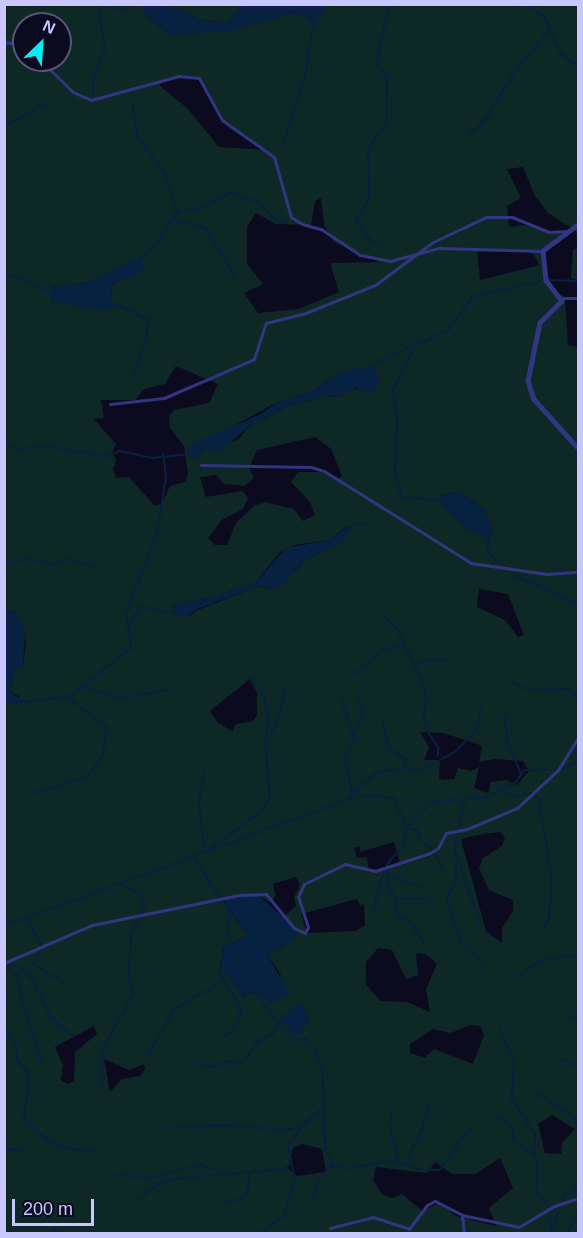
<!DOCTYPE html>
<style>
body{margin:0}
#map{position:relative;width:583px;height:1238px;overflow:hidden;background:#0c0a1e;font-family:Arial,sans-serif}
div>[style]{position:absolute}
.green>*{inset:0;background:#0d2825}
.water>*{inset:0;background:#072140}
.stream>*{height:1.5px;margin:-0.75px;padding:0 0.75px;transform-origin:0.75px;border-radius:0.75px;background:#072140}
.minor>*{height:3px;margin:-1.5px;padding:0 1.5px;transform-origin:1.5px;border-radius:1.5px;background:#323680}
.tertiary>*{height:4.5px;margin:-2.25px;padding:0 2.25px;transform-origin:2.25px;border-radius:2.25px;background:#323680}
span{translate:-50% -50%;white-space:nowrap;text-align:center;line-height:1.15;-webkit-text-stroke:4.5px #0c0a1e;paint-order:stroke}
.frame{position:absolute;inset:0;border:6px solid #c8c7ff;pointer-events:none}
.north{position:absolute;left:12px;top:12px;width:60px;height:60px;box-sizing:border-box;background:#0c0a1e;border:2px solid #575678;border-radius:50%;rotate:25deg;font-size:16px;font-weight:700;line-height:24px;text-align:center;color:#c8c7ff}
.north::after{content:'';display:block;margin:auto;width:21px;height:27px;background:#00f0f2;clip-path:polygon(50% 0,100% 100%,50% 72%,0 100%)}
.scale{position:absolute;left:12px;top:1199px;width:82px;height:27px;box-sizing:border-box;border:3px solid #c8c7ff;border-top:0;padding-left:8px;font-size:18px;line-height:21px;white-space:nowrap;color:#c8c7ff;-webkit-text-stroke:4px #0c0a1e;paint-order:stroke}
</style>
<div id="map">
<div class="green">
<i style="clip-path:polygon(evenodd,5px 5px,143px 5px,143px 14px,171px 36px,294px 13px,302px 15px,326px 5px,578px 5px,578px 280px,571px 278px,573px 250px,578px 247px,576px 231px,548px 213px,535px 196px,523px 167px,507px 169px,521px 198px,507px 206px,509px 227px,525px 225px,563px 234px,544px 250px,544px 270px,556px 292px,565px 297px,568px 345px,578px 347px,578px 1233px,5px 1233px,4px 704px,21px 704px,19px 696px,10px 692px,15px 669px,23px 665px,26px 642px,16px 612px,4px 610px,5px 5px,24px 24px,60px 24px,60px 60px,24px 60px,24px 24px,5px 5px,191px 76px,202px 80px,220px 118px,267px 150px,219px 147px,187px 108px,159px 85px,172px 78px,191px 76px,5px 5px,321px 198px,324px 225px,334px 242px,380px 262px,330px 263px,339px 292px,299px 309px,258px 313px,244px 293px,263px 284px,247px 264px,247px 227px,256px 213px,276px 224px,311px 225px,315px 201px,321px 198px,5px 5px,531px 251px,540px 265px,480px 280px,477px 252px,531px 251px,5px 5px,113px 270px,120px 279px,112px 286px,111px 299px,100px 309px,50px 301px,50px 287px,89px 282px,113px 270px,5px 5px,176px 366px,218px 384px,209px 403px,174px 410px,169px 416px,170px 428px,184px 446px,188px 475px,185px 482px,170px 486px,162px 503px,155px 506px,129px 477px,116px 478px,113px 469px,116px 460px,112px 453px,116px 444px,94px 419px,104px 418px,101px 400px,135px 400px,144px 389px,165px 384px,176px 366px,5px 5px,338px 373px,364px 390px,350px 389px,337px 397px,327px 395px,287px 407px,248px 427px,239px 439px,205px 450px,196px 459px,190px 456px,188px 450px,276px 403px,315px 390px,338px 373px,5px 5px,315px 437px,331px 449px,342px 476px,338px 479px,321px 472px,298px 472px,291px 482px,310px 502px,315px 515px,303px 521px,294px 509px,265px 502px,254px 506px,236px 523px,227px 545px,215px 545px,208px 538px,223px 519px,243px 509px,248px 498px,243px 491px,206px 497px,200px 477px,216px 475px,224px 484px,245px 486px,254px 478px,249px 468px,257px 450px,315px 437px,5px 5px,459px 492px,485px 509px,493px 531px,489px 538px,467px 529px,444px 507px,441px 495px,459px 492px,5px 5px,347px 526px,341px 543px,305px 560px,296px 571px,269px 589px,259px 586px,195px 611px,190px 616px,175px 614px,173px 605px,214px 597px,256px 582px,280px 552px,295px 545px,329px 540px,347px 526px,5px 5px,479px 589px,508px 594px,524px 635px,518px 637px,505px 620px,477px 607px,479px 589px,5px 5px,250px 679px,257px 693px,257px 715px,253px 721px,236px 724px,232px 731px,218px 723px,210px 711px,250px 679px,5px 5px,420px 732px,443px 733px,472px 742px,482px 746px,479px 762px,494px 759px,523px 761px,529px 771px,517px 785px,507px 780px,491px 782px,488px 793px,474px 788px,479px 767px,471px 771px,458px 768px,454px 779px,443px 780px,439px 778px,440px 760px,424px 760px,429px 747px,420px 732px,5px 5px,483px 834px,500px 832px,505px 838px,502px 846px,483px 858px,479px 868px,489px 890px,513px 900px,513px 911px,502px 928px,502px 943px,486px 931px,461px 839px,483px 834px,5px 5px,394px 842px,400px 862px,369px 872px,367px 857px,357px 858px,354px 848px,360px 847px,360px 852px,394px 842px,5px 5px,296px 877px,300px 885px,294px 897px,296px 906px,284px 916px,297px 936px,268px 956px,281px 975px,263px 995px,250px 993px,244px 998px,221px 966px,223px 947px,247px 936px,223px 900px,258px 895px,269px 902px,276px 896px,273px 884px,296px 877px,5px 5px,357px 899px,360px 905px,364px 904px,365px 925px,356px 931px,307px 933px,301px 914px,357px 899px,5px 5px,378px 948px,392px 950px,406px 979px,418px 975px,416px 953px,426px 954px,437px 964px,426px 989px,430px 1012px,407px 1002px,381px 1001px,366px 985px,366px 962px,378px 948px,5px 5px,470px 1025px,480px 1026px,484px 1035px,473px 1064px,434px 1049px,425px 1058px,410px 1053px,410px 1044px,433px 1029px,451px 1033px,470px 1025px,5px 5px,94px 1026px,97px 1034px,75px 1052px,74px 1081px,67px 1084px,61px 1080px,63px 1065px,55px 1047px,94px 1026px,5px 5px,104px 1059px,129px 1070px,144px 1064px,145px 1069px,140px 1076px,122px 1079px,110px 1092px,104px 1059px,5px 5px,552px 1115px,575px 1129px,562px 1143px,561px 1154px,545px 1153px,538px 1124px,552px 1115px,5px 5px,302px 1144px,322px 1149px,326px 1172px,297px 1176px,288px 1168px,293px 1148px,302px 1144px,5px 5px,500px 1158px,513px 1188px,489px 1208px,496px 1226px,456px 1216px,439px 1203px,422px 1211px,402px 1194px,392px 1198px,382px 1194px,373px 1180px,376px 1167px,427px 1173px,435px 1162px,452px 1174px,476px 1174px,500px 1158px)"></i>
<i style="clip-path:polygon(168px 5px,243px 5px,226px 23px,199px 19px)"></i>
</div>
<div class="water">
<i style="clip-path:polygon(143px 5px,168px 5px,199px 19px,226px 23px,243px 5px,326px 5px,315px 27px,302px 15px,294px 13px,231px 31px,171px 36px,143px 14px)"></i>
<i style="clip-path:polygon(133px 260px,142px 261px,145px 267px,134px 278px,120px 279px,112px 286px,111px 299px,116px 305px,108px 311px,50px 301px,50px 287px,89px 282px)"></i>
<i style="clip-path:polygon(365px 367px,373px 368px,381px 381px,370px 394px,355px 388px,341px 397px,327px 395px,287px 407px,248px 427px,219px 452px,205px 450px,196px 459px,189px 456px,189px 445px,261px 414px,276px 403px,315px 390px,338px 373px)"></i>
<i style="clip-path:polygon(459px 492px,485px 509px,493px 531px,488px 538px,467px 529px,442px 505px,441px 495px)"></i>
<i style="clip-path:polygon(351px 524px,351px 532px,341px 543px,305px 560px,284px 584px,273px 590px,259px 586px,195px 610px,187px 617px,175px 614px,172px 605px,214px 597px,256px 582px,286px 548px,329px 540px)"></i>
<i style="clip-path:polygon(5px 610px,16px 612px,25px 631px,23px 666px,15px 669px,10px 692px,24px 701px,21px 704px,5px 704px)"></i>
<i style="clip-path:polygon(258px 895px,289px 922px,297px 937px,268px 956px,289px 993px,271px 1004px,263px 995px,250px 993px,243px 998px,221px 966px,223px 947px,247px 936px,223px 899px)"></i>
<i style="clip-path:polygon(300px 1003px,311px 1021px,295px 1036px,280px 1018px)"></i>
</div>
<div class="stream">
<i style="left:104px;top:4px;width:27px;rotate:17deg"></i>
<i style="left:526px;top:4px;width:23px;rotate:34deg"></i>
<i style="left:545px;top:17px;width:39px;rotate:66deg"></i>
<i style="left:561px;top:53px;width:22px;rotate:39deg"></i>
<i style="left:93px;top:100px;width:21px;rotate:-90deg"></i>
<i style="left:93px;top:79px;width:31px;rotate:-68deg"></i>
<i style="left:105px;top:50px;width:47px;rotate:-98.7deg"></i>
<i style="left:133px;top:102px;width:36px;rotate:82deg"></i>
<i style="left:138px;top:138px;width:43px;rotate:51.5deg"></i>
<i style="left:165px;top:172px;width:41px;rotate:71.6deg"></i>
<i style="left:4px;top:127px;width:51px;rotate:-29.1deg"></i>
<i style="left:470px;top:135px;width:23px;rotate:-45deg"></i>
<i style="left:486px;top:119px;width:47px;rotate:-59deg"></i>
<i style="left:510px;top:79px;width:66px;rotate:-51.7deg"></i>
<i style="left:283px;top:146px;width:77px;rotate:-72.7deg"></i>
<i style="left:306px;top:72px;width:48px;rotate:-81.5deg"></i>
<i style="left:172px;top:219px;width:35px;rotate:15deg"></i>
<i style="left:206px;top:228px;width:57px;rotate:58.5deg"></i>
<i style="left:381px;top:247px;width:14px;rotate:-146deg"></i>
<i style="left:369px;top:239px;width:22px;rotate:-126deg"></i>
<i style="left:356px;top:221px;width:26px;rotate:-61deg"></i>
<i style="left:369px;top:198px;width:50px;rotate:-91.1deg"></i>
<i style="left:368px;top:148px;width:29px;rotate:-52deg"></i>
<i style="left:386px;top:125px;width:45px;rotate:-88.7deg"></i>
<i style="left:387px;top:80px;width:22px;rotate:-117deg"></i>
<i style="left:377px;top:60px;width:57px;rotate:-77.9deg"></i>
<i style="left:139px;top:260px;width:19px;rotate:-39deg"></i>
<i style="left:154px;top:248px;width:40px;rotate:-58deg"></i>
<i style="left:175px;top:214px;width:33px;rotate:-14deg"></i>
<i style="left:207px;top:206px;width:28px;rotate:-30deg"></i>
<i style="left:231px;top:192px;width:30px;rotate:21deg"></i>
<i style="left:259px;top:203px;width:21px;rotate:45deg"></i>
<i style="left:274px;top:218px;width:14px;rotate:21deg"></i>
<i style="left:4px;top:273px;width:50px;rotate:21deg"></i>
<i style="left:549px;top:280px;width:29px;rotate:2deg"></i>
<i style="left:116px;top:304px;width:35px;rotate:25deg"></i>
<i style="left:148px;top:319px;width:18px;rotate:93deg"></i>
<i style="left:147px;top:337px;width:42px;rotate:108deg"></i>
<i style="left:4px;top:338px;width:6px;rotate:31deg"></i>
<i style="left:418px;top:343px;width:54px;rotate:117.5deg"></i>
<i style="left:393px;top:391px;width:29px;rotate:80deg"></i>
<i style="left:398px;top:420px;width:54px;rotate:93.2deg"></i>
<i style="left:395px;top:474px;width:24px;rotate:73deg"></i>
<i style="left:402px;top:497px;width:40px;rotate:5.7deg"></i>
<i style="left:371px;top:370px;width:12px;rotate:-48deg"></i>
<i style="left:379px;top:361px;width:77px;rotate:-23.9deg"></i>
<i style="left:449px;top:330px;width:40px;rotate:-55.1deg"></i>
<i style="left:472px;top:297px;width:75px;rotate:-13.1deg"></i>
<i style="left:4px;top:445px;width:18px;rotate:13deg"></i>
<i style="left:22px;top:449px;width:26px;rotate:-7deg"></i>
<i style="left:48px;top:446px;width:58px;rotate:10.9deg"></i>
<i style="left:105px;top:457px;width:16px;rotate:-22deg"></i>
<i style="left:120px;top:451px;width:35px;rotate:12deg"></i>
<i style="left:154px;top:458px;width:37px;rotate:-6deg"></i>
<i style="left:354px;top:525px;width:12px;rotate:-5deg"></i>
<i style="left:489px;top:537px;width:15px;rotate:94deg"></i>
<i style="left:488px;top:552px;width:14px;rotate:45deg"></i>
<i style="left:4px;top:561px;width:27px;rotate:-4deg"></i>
<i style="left:31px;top:559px;width:21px;rotate:14deg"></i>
<i style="left:51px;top:564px;width:19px;rotate:-16deg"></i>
<i style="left:69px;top:559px;width:28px;rotate:17deg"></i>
<i style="left:515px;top:576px;width:69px;rotate:23.2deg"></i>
<i style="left:382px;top:614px;width:23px;rotate:45deg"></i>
<i style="left:398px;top:630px;width:54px;rotate:64.9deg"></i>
<i style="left:421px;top:679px;width:19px;rotate:72deg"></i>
<i style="left:427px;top:697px;width:19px;rotate:99deg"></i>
<i style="left:424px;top:716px;width:16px;rotate:76deg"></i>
<i style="left:428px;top:732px;width:19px;rotate:55deg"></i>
<i style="left:439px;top:748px;width:9px;rotate:96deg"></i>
<i style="left:129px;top:626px;width:23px;rotate:-61deg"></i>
<i style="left:140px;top:606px;width:38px;rotate:12deg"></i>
<i style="left:416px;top:665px;width:16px;rotate:-22deg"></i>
<i style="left:431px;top:659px;width:19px;rotate:3deg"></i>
<i style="left:353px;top:675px;width:39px;rotate:-40deg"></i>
<i style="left:383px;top:650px;width:20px;rotate:-15deg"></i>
<i style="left:510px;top:682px;width:22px;rotate:22deg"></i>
<i style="left:530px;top:690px;width:37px;rotate:-2deg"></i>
<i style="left:567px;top:689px;width:14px;rotate:36deg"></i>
<i style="left:84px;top:687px;width:35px;rotate:18deg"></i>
<i style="left:117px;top:698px;width:54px;rotate:-8.6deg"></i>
<i style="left:340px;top:694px;width:47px;rotate:71.6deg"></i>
<i style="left:22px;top:702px;width:48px;rotate:-7.1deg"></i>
<i style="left:70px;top:696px;width:78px;rotate:-38.2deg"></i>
<i style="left:131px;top:648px;width:35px;rotate:-98deg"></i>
<i style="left:126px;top:613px;width:85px;rotate:-68.6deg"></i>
<i style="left:157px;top:534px;width:58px;rotate:-81deg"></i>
<i style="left:166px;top:477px;width:23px;rotate:-97deg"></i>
<i style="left:506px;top:714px;width:26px;rotate:88deg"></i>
<i style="left:507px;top:740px;width:36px;rotate:67deg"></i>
<i style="left:383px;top:721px;width:27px;rotate:77deg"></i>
<i style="left:389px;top:747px;width:22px;rotate:36deg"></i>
<i style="left:407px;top:760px;width:7px;rotate:106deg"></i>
<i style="left:265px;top:742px;width:22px;rotate:-56deg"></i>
<i style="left:277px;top:724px;width:36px;rotate:-76deg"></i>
<i style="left:568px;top:757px;width:19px;rotate:-58deg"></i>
<i style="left:561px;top:769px;width:18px;rotate:-22deg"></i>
<i style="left:499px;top:790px;width:21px;rotate:19deg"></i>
<i style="left:519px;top:797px;width:12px;rotate:-20deg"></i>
<i style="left:530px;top:793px;width:10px;rotate:29deg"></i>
<i style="left:539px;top:798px;width:78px;rotate:80.4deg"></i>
<i style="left:552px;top:875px;width:42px;rotate:92.7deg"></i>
<i style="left:550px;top:917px;width:13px;rotate:113deg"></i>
<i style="left:352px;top:792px;width:34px;rotate:-102deg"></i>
<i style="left:345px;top:759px;width:49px;rotate:-68.6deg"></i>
<i style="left:363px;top:713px;width:20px;rotate:-108deg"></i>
<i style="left:29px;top:794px;width:60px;rotate:-16.3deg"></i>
<i style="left:87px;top:777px;width:26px;rotate:-53deg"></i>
<i style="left:103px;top:756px;width:29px;rotate:-84deg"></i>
<i style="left:106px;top:727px;width:48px;rotate:-142.7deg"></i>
<i style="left:344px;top:801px;width:43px;rotate:-41.2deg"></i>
<i style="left:376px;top:773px;width:29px;rotate:-10deg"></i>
<i style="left:405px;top:768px;width:17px;rotate:7deg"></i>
<i style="left:422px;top:770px;width:38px;rotate:-29deg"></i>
<i style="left:455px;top:752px;width:32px;rotate:-46deg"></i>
<i style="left:477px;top:729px;width:21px;rotate:-79deg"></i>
<i style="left:465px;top:802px;width:48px;rotate:102deg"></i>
<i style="left:455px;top:849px;width:80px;rotate:71.1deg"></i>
<i style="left:407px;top:827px;width:37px;rotate:-44deg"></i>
<i style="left:434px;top:801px;width:53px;rotate:-3.2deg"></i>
<i style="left:487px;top:798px;width:33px;rotate:-29deg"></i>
<i style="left:516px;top:782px;width:14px;rotate:-56deg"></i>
<i style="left:524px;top:770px;width:32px"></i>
<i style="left:407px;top:829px;width:10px"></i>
<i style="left:417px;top:829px;width:10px;rotate:73deg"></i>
<i style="left:420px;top:839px;width:14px;rotate:39deg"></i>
<i style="left:431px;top:848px;width:26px;rotate:58deg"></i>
<i style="left:207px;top:851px;width:69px;rotate:-36.2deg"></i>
<i style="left:263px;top:810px;width:14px;rotate:-60deg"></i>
<i style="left:270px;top:798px;width:55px;rotate:-95.2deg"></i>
<i style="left:265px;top:743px;width:22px;rotate:-82deg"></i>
<i style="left:268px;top:721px;width:25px;rotate:-99deg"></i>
<i style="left:264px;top:696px;width:22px;rotate:-129deg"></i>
<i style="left:204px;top:853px;width:51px;rotate:-95.6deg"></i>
<i style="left:199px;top:802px;width:29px;rotate:-80deg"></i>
<i style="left:195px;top:858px;width:68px;rotate:58.2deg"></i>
<i style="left:231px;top:916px;width:15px;rotate:101deg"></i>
<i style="left:228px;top:931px;width:16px;rotate:72deg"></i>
<i style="left:457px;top:864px;width:19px;rotate:93deg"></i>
<i style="left:456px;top:883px;width:18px;rotate:119deg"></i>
<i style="left:447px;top:899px;width:47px;rotate:71.6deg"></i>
<i style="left:462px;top:944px;width:33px;rotate:44deg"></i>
<i style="left:389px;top:868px;width:16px;rotate:97deg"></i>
<i style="left:387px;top:884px;width:17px;rotate:59deg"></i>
<i style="left:389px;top:876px;width:38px;rotate:17deg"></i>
<i style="left:396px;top:899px;width:16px;rotate:83deg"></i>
<i style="left:398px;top:915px;width:15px;rotate:32deg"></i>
<i style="left:411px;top:923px;width:24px;rotate:57deg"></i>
<i style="left:397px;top:899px;width:28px"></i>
<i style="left:425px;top:899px;width:10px;rotate:45deg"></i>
<i style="left:29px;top:919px;width:32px;rotate:66deg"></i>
<i style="left:42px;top:948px;width:18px;rotate:117deg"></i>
<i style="left:34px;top:964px;width:35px;rotate:33deg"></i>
<i style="left:4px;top:926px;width:380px;rotate:-20.2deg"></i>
<i style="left:361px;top:795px;width:34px;rotate:5deg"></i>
<i style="left:395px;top:798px;width:34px;rotate:69deg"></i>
<i style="left:407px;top:830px;width:17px;rotate:100deg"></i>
<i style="left:404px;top:847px;width:20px;rotate:135deg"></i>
<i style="left:390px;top:861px;width:17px;rotate:114deg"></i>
<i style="left:383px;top:877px;width:35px;rotate:106deg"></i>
<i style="left:4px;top:956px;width:5px;rotate:79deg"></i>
<i style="left:221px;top:961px;width:12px;rotate:95deg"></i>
<i style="left:220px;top:973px;width:42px;rotate:58.6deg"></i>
<i style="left:242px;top:1009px;width:23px;rotate:110deg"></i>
<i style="left:234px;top:1031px;width:13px;rotate:148deg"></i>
<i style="left:6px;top:964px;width:17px;rotate:45deg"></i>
<i style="left:18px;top:976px;width:23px;rotate:80deg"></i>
<i style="left:22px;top:999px;width:67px;rotate:71.8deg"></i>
<i style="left:6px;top:964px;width:16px;rotate:15deg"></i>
<i style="left:21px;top:968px;width:16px;rotate:43deg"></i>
<i style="left:33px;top:979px;width:42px;rotate:64.7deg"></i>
<i style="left:51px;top:1017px;width:28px;rotate:41deg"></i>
<i style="left:5px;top:976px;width:10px;rotate:-90deg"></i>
<i style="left:512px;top:976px;width:9px;rotate:-6deg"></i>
<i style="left:521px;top:975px;width:23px;rotate:-38deg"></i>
<i style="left:539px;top:961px;width:40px;rotate:-10deg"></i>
<i style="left:4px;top:978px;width:22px;rotate:80deg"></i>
<i style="left:8px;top:1000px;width:10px;rotate:114deg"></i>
<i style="left:572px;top:990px;width:6px;rotate:-18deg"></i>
<i style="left:256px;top:993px;width:60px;rotate:51.8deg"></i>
<i style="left:293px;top:1040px;width:13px;rotate:-4deg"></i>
<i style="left:306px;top:1039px;width:13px;rotate:48deg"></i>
<i style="left:315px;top:1049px;width:25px;rotate:72deg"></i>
<i style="left:323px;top:1073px;width:77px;rotate:87.8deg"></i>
<i style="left:326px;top:1150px;width:18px;rotate:63deg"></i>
<i style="left:334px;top:1166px;width:15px;rotate:8deg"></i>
<i style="left:349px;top:1168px;width:43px;rotate:-9.5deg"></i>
<i style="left:391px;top:1161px;width:32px;rotate:16deg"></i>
<i style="left:422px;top:1170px;width:18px"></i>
<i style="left:440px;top:1170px;width:50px;rotate:-54.7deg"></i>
<i style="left:570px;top:1016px;width:9px;rotate:27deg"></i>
<i style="left:4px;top:1029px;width:21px;rotate:53deg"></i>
<i style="left:17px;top:1046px;width:13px;rotate:90deg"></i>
<i style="left:17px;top:1059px;width:16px;rotate:50deg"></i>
<i style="left:27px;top:1071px;width:18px;rotate:84deg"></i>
<i style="left:29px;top:1089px;width:28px;rotate:100deg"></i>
<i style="left:24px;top:1117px;width:35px;rotate:45deg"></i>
<i style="left:49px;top:1142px;width:15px;rotate:23deg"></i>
<i style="left:63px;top:1148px;width:36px;rotate:5deg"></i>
<i style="left:500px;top:1029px;width:36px;rotate:66deg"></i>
<i style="left:515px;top:1062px;width:37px;rotate:95deg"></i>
<i style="left:512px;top:1099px;width:43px;rotate:56.3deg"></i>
<i style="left:536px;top:1135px;width:19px;rotate:96deg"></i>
<i style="left:149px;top:1054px;width:51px;rotate:-60.9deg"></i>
<i style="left:174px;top:1009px;width:56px;rotate:-29.7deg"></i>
<i style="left:559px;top:1059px;width:20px;rotate:20deg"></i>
<i style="left:194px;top:1063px;width:18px;rotate:13deg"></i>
<i style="left:212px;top:1067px;width:18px;rotate:-19deg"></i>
<i style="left:229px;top:1061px;width:15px;rotate:8deg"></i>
<i style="left:244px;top:1063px;width:26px;rotate:-58deg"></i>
<i style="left:258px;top:1041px;width:17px;rotate:-25deg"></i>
<i style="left:273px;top:1034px;width:13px;rotate:-61deg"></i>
<i style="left:102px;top:1087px;width:36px;rotate:-90deg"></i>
<i style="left:102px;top:1051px;width:65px;rotate:-61.5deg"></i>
<i style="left:133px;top:994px;width:16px;rotate:-105deg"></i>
<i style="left:129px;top:979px;width:44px;rotate:-87.4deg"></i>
<i style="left:131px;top:935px;width:33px;rotate:-65deg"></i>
<i style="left:145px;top:905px;width:11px;rotate:-112deg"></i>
<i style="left:141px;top:895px;width:24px;rotate:-152deg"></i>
<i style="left:538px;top:1094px;width:36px;rotate:32deg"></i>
<i style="left:569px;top:1113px;width:14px;rotate:51deg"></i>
<i style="left:393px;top:1111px;width:14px;rotate:102deg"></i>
<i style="left:390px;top:1125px;width:38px;rotate:76deg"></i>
<i style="left:497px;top:1116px;width:19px;rotate:36deg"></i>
<i style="left:512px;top:1127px;width:14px;rotate:78deg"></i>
<i style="left:515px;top:1141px;width:24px;rotate:36deg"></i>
<i style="left:534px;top:1155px;width:8px;rotate:60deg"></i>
<i style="left:538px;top:1162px;width:31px;rotate:92deg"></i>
<i style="left:537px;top:1193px;width:22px;rotate:51deg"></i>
<i style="left:551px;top:1210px;width:24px;rotate:90deg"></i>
<i style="left:165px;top:1128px;width:58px;rotate:-3deg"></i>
<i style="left:223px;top:1125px;width:64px;rotate:4.5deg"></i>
<i style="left:287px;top:1130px;width:15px;rotate:-16deg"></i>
<i style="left:4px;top:1149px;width:17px;rotate:3deg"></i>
<i style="left:405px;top:1164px;width:38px;rotate:-63deg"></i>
<i style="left:422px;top:1130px;width:24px;rotate:-75deg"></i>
<i style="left:116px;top:1174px;width:37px;rotate:6deg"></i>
<i style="left:153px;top:1178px;width:49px;rotate:-16.6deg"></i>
<i style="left:200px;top:1164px;width:21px;rotate:23deg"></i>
<i style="left:311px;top:1201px;width:23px;rotate:-70deg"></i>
<i style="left:319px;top:1179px;width:20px;rotate:-49deg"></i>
<i style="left:136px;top:1202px;width:26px;rotate:-40deg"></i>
<i style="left:156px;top:1185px;width:19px;rotate:-18deg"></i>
<i style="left:174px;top:1179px;width:110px;rotate:-5.2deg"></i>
<i style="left:284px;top:1169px;width:8px;rotate:-40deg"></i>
<i style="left:221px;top:1205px;width:21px;rotate:-17deg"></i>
<i style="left:241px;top:1199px;width:11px;rotate:-52deg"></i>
<i style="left:248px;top:1190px;width:16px;rotate:-86deg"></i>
<i style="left:52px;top:1223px;width:13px;rotate:58deg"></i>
<i style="left:551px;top:1232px;width:42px;rotate:-69deg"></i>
<i style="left:566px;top:1193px;width:7px;rotate:-16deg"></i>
<i style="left:573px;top:1191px;width:11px;rotate:-63deg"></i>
<i style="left:169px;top:1233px;width:1px;rotate:90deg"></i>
<i style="left:258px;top:1234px;width:32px;rotate:-35deg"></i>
<i style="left:284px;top:1216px;width:39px;rotate:-73deg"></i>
<i style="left:295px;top:1179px;width:33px;rotate:-102deg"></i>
<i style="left:288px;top:1147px;width:25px;rotate:-56deg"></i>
<i style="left:302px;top:1126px;width:25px;rotate:-42deg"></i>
<i style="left:459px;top:1234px;width:9px;rotate:-36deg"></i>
<i style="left:466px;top:1229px;width:9px;rotate:36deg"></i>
<i style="left:567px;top:1234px;width:21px;rotate:-59deg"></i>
</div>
<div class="minor">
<i style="left:4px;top:42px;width:20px;rotate:9deg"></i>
<i style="left:40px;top:60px;width:46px;rotate:44.1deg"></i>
<i style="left:73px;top:92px;width:20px;rotate:24deg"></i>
<i style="left:91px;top:100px;width:91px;rotate:-15.3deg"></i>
<i style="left:179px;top:76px;width:20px;rotate:6deg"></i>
<i style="left:199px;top:78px;width:48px;rotate:61.3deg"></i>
<i style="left:222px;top:120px;width:64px;rotate:35.4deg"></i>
<i style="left:274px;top:157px;width:62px;rotate:74.2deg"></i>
<i style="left:291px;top:217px;width:13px;rotate:32deg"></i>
<i style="left:302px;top:224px;width:20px;rotate:15deg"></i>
<i style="left:321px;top:229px;width:47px;rotate:33.7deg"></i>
<i style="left:360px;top:255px;width:31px;rotate:11deg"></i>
<i style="left:390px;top:261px;width:51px;rotate:-14.9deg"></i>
<i style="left:439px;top:248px;width:104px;rotate:1.7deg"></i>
<i style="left:562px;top:298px;width:16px"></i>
<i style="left:110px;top:404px;width:54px;rotate:-6.3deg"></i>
<i style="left:164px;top:398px;width:98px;rotate:-23.4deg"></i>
<i style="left:254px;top:359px;width:38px;rotate:-72deg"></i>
<i style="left:266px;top:323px;width:38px;rotate:-14deg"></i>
<i style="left:303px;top:314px;width:78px;rotate:-21.9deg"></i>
<i style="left:375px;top:285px;width:72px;rotate:-36.6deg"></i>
<i style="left:433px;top:242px;width:59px;rotate:-25.3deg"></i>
<i style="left:486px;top:217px;width:26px"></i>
<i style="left:512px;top:217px;width:40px;rotate:22deg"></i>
<i style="left:549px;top:232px;width:19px;rotate:-3deg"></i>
<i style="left:201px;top:465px;width:110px;rotate:1deg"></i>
<i style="left:311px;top:467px;width:14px;rotate:17deg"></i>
<i style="left:324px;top:471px;width:173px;rotate:32deg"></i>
<i style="left:471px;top:563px;width:76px;rotate:8.3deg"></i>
<i style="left:546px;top:574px;width:32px;rotate:-4deg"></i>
<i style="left:4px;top:963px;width:96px;rotate:-23.4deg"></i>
<i style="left:92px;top:925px;width:150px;rotate:-11.5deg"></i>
<i style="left:239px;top:895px;width:27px;rotate:-2deg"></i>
<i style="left:266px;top:894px;width:44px;rotate:50.5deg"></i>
<i style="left:294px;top:928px;width:12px;rotate:24deg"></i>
<i style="left:305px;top:933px;width:7px;rotate:-63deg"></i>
<i style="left:308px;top:927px;width:32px;rotate:-108deg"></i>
<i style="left:298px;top:897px;width:14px;rotate:-65deg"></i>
<i style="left:304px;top:884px;width:46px;rotate:-26deg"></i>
<i style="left:345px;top:864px;width:31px;rotate:13deg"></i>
<i style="left:375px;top:871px;width:58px;rotate:-18.1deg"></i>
<i style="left:430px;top:853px;width:9px;rotate:-32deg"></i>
<i style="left:438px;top:848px;width:17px;rotate:-62deg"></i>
<i style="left:446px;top:833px;width:21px;rotate:-11deg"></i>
<i style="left:467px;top:829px;width:54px;rotate:-22.8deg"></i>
<i style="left:517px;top:808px;width:56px;rotate:-42.8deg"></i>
<i style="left:558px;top:770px;width:38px;rotate:-58deg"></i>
<i style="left:462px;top:1215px;width:19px;rotate:84deg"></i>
<i style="left:330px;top:1228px;width:44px;rotate:-14.3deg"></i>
<i style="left:373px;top:1217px;width:38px;rotate:18deg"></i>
<i style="left:409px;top:1229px;width:30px;rotate:-53deg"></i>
<i style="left:427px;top:1205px;width:9px;rotate:-27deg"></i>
<i style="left:435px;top:1201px;width:30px;rotate:27deg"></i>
<i style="left:462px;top:1215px;width:58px;rotate:11.9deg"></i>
<i style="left:519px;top:1227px;width:41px;rotate:-31deg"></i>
<i style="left:554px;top:1206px;width:25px;rotate:-18deg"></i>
</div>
<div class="tertiary">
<i style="left:578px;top:225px;width:44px;rotate:143.4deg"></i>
<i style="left:543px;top:251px;width:29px;rotate:84deg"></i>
<i style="left:546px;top:280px;width:26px;rotate:53deg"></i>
<i style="left:562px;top:301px;width:31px;rotate:135deg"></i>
<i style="left:540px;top:323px;width:59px;rotate:101.7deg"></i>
<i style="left:528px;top:381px;width:19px;rotate:72deg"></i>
<i style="left:534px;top:399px;width:66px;rotate:48.1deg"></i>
</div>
<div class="frame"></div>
<div class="north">N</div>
<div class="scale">200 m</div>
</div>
